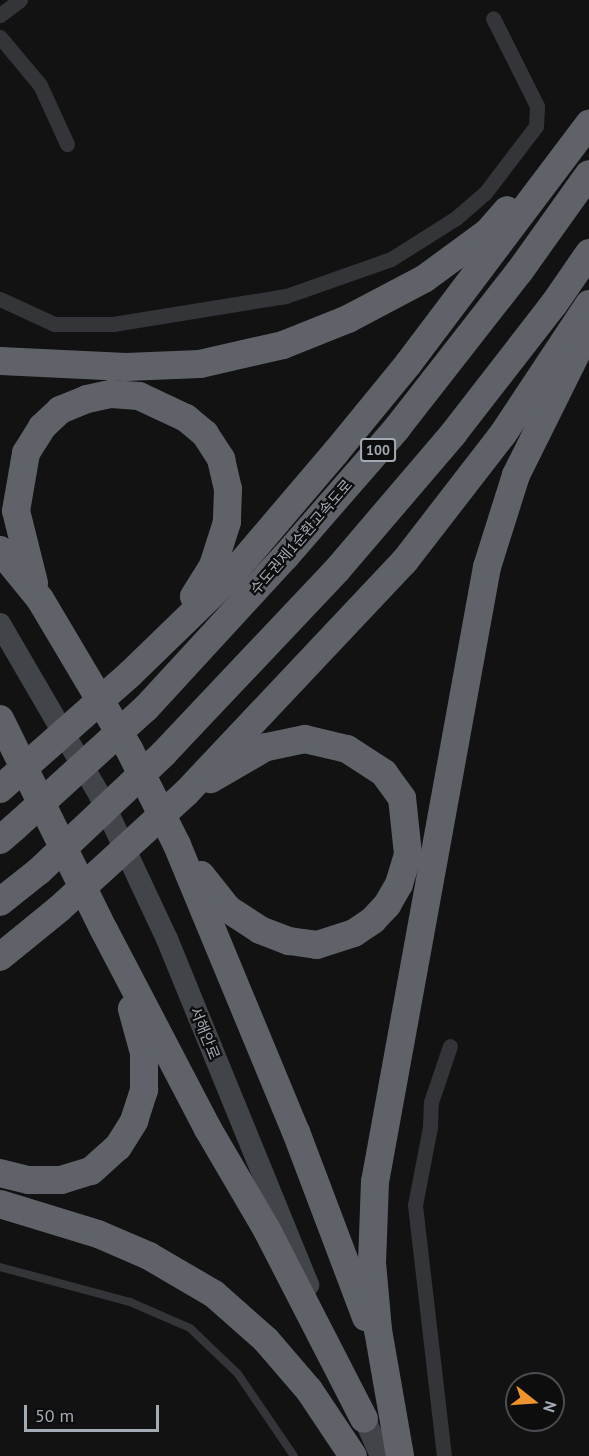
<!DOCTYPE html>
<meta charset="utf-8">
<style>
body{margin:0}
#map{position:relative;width:589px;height:1456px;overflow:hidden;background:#121213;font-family:"PT Sans","Noto Sans KR",sans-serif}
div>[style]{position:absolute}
.lane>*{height:8px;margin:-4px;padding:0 4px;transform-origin:4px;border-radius:4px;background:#333538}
.street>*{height:15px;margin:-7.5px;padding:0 7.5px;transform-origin:7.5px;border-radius:7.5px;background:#333538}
.secondary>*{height:22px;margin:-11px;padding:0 11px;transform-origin:11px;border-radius:11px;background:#414448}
.highway>*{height:28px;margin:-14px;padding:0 14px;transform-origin:14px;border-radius:14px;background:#5f6369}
.highway-bridge>*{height:28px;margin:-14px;padding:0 14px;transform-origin:14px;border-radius:14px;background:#5f6369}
span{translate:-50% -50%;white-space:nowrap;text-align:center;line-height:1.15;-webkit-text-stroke:4.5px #0d0d0e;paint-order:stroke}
.shield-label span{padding:2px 4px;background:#0d0d0e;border:2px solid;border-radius:4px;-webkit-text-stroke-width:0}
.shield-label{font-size:14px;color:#a3abb4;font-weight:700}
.street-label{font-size:15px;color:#a3abb4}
.north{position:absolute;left:505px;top:1372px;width:60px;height:60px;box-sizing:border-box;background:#0d0d0e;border:2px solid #494c50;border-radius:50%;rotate:107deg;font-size:16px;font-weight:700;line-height:24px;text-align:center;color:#a3abb4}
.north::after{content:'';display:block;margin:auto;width:21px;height:27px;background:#ef932e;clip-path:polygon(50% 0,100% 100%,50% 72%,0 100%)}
.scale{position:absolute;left:24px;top:1405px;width:135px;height:27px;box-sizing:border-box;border:3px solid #a3abb4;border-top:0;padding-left:8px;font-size:18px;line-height:21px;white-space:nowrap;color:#a3abb4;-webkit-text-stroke:4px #0d0d0e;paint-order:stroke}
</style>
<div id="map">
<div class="lane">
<i style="left:0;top:1267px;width:135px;rotate:15.1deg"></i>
<i style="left:130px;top:1302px;width:65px;rotate:23.4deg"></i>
<i style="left:190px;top:1328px;width:66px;rotate:43.8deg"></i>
<i style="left:238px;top:1374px;width:99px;rotate:55.7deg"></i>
</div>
<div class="street">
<i style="left:0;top:15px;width:25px;rotate:-37deg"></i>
<i style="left:0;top:37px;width:62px;rotate:50.2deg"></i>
<i style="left:40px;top:85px;width:65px;rotate:65.4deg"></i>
<i style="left:0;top:299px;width:60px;rotate:24.8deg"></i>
<i style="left:54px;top:324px;width:59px"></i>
<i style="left:113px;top:324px;width:175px;rotate:-9.2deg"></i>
<i style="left:286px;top:296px;width:111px;rotate:-19.4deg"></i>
<i style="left:391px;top:259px;width:77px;rotate:-32.2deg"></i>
<i style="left:456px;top:218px;width:38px;rotate:-41deg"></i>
<i style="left:485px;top:193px;width:84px;rotate:-52.7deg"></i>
<i style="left:536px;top:126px;width:20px;rotate:-87deg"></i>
<i style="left:537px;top:106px;width:98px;rotate:-116.6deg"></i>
<i style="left:444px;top:1456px;width:253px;rotate:-96.6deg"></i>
<i style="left:415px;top:1205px;width:79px;rotate:-79.1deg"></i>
<i style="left:430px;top:1127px;width:25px;rotate:-88deg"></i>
<i style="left:431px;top:1102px;width:59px;rotate:-71.3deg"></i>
</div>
<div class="secondary">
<i style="left:0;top:624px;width:199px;rotate:59.8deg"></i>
<i style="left:100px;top:796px;width:158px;rotate:64.9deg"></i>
<i style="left:167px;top:939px;width:374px;rotate:67.8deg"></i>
<i style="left:358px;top:1404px;width:57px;rotate:66.1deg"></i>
</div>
<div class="highway">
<i style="left:0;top:361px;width:126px;rotate:2.7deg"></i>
<i style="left:126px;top:367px;width:74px;rotate:-2.3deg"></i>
<i style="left:200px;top:364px;width:85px;rotate:-12.9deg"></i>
<i style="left:283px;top:345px;width:70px;rotate:-21.8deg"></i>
<i style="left:348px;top:319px;width:86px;rotate:-27.8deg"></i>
<i style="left:424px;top:279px;width:79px;rotate:-36.3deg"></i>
<i style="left:488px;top:232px;width:29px;rotate:-49deg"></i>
<i style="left:0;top:550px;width:63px;rotate:50.8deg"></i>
<i style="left:40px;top:599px;width:174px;rotate:59.3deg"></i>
<i style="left:129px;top:749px;width:107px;rotate:63.4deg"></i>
<i style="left:177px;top:845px;width:311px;rotate:67.5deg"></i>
<i style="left:296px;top:1132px;width:198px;rotate:69.3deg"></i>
<i style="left:34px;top:583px;width:74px;rotate:-104deg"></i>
<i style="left:16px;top:511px;width:59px;rotate:-80.2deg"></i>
<i style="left:26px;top:453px;width:31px;rotate:-58deg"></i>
<i style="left:42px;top:427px;width:25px;rotate:-43deg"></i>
<i style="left:60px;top:410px;width:29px;rotate:-22deg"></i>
<i style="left:87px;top:399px;width:25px;rotate:-12deg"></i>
<i style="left:111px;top:394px;width:28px;rotate:4deg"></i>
<i style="left:139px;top:396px;width:52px;rotate:25.1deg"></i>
<i style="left:186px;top:418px;width:25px;rotate:40deg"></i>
<i style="left:205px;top:434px;width:30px;rotate:57deg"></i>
<i style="left:221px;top:459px;width:31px;rotate:77deg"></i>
<i style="left:228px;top:489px;width:33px;rotate:92deg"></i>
<i style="left:227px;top:522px;width:46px;rotate:107.7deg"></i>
<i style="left:213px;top:566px;width:36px;rotate:122deg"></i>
<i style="left:130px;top:674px;width:135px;rotate:-44.1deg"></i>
<i style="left:227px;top:580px;width:168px;rotate:-49.6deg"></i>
<i style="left:336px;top:452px;width:114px;rotate:-50.7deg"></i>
<i style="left:408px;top:364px;width:301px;rotate:-53deg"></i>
<i style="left:146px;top:708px;width:205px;rotate:-47.4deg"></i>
<i style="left:285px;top:557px;width:171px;rotate:-49deg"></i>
<i style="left:397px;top:428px;width:198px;rotate:-52deg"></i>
<i style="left:519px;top:272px;width:120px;rotate:-54.5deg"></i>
<i style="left:0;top:719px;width:235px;rotate:63.8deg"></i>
<i style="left:104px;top:930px;width:225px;rotate:62.4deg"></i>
<i style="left:208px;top:1129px;width:117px;rotate:59.7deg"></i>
<i style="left:267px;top:1230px;width:212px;rotate:62.8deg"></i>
<i style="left:164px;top:753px;width:252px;rotate:-46.6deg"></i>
<i style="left:337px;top:570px;width:179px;rotate:-49.5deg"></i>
<i style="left:453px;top:434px;width:165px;rotate:-52.2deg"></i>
<i style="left:554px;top:304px;width:62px;rotate:-55.5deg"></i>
<i style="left:186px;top:793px;width:318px;rotate:-46.7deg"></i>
<i style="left:404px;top:562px;width:162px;rotate:-52.3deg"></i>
<i style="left:503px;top:434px;width:156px;rotate:-56.5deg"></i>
<i style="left:0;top:840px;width:20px;rotate:-41deg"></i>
<i style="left:201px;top:875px;width:43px;rotate:51.5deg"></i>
<i style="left:228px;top:909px;width:38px;rotate:33deg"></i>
<i style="left:260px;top:930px;width:31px;rotate:21deg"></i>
<i style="left:289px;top:941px;width:28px;rotate:8deg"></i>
<i style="left:317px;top:945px;width:39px;rotate:-18deg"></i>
<i style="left:354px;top:933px;width:23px;rotate:-34deg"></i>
<i style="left:373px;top:920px;width:21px;rotate:-47deg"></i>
<i style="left:387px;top:905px;width:24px;rotate:-60deg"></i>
<i style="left:399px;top:884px;width:31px;rotate:-73deg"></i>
<i style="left:408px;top:854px;width:56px;rotate:-96.1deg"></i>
<i style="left:402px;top:798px;width:31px;rotate:-126deg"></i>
<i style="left:384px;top:773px;width:44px;rotate:-147deg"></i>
<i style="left:347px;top:749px;width:43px;rotate:-166.6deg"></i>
<i style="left:305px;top:739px;width:40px;rotate:168deg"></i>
<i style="left:266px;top:747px;width:64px;rotate:149.8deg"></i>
<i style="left:0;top:902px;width:50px;rotate:-38.5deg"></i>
<i style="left:0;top:957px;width:77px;rotate:-39.2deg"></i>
<i style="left:0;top:1173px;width:30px;rotate:14deg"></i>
<i style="left:29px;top:1180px;width:32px"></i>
<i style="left:61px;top:1180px;width:31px;rotate:-17deg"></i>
<i style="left:91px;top:1171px;width:36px;rotate:-42deg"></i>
<i style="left:118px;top:1147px;width:31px;rotate:-58deg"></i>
<i style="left:134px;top:1121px;width:33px;rotate:-72deg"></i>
<i style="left:144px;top:1090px;width:37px;rotate:-90deg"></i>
<i style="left:144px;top:1053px;width:46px;rotate:-105.3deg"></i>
<i style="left:0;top:1204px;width:102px;rotate:17deg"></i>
<i style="left:98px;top:1234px;width:56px;rotate:23.3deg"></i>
<i style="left:149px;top:1256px;width:75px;rotate:30.3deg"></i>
<i style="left:214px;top:1294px;width:69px;rotate:41.5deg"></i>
<i style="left:266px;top:1340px;width:66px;rotate:49.3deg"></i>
<i style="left:309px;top:1390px;width:79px;rotate:56.3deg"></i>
<i style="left:400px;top:1456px;width:128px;rotate:-99.9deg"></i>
<i style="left:378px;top:1330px;width:67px;rotate:-95.1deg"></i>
<i style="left:372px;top:1263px;width:81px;rotate:-87.9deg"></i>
<i style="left:375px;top:1182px;width:625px;rotate:-79.68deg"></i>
<i style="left:487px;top:567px;width:96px;rotate:-72.5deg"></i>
<i style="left:516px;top:475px;width:164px;rotate:-63.6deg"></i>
</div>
<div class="highway-bridge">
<i style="left:0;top:789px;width:174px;rotate:-41.5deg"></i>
<i style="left:15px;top:827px;width:177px;rotate:-42.3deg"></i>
<i style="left:39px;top:871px;width:172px;rotate:-43.3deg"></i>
<i style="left:60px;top:908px;width:171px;rotate:-42.4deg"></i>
</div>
<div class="shield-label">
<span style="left:378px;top:450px">100</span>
</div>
<div class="street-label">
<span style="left:301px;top:537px;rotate:-49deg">수도권제1순환고속도로</span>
<span style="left:205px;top:1033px;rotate:68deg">서해안로</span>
</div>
<div class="north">N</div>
<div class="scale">50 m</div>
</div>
